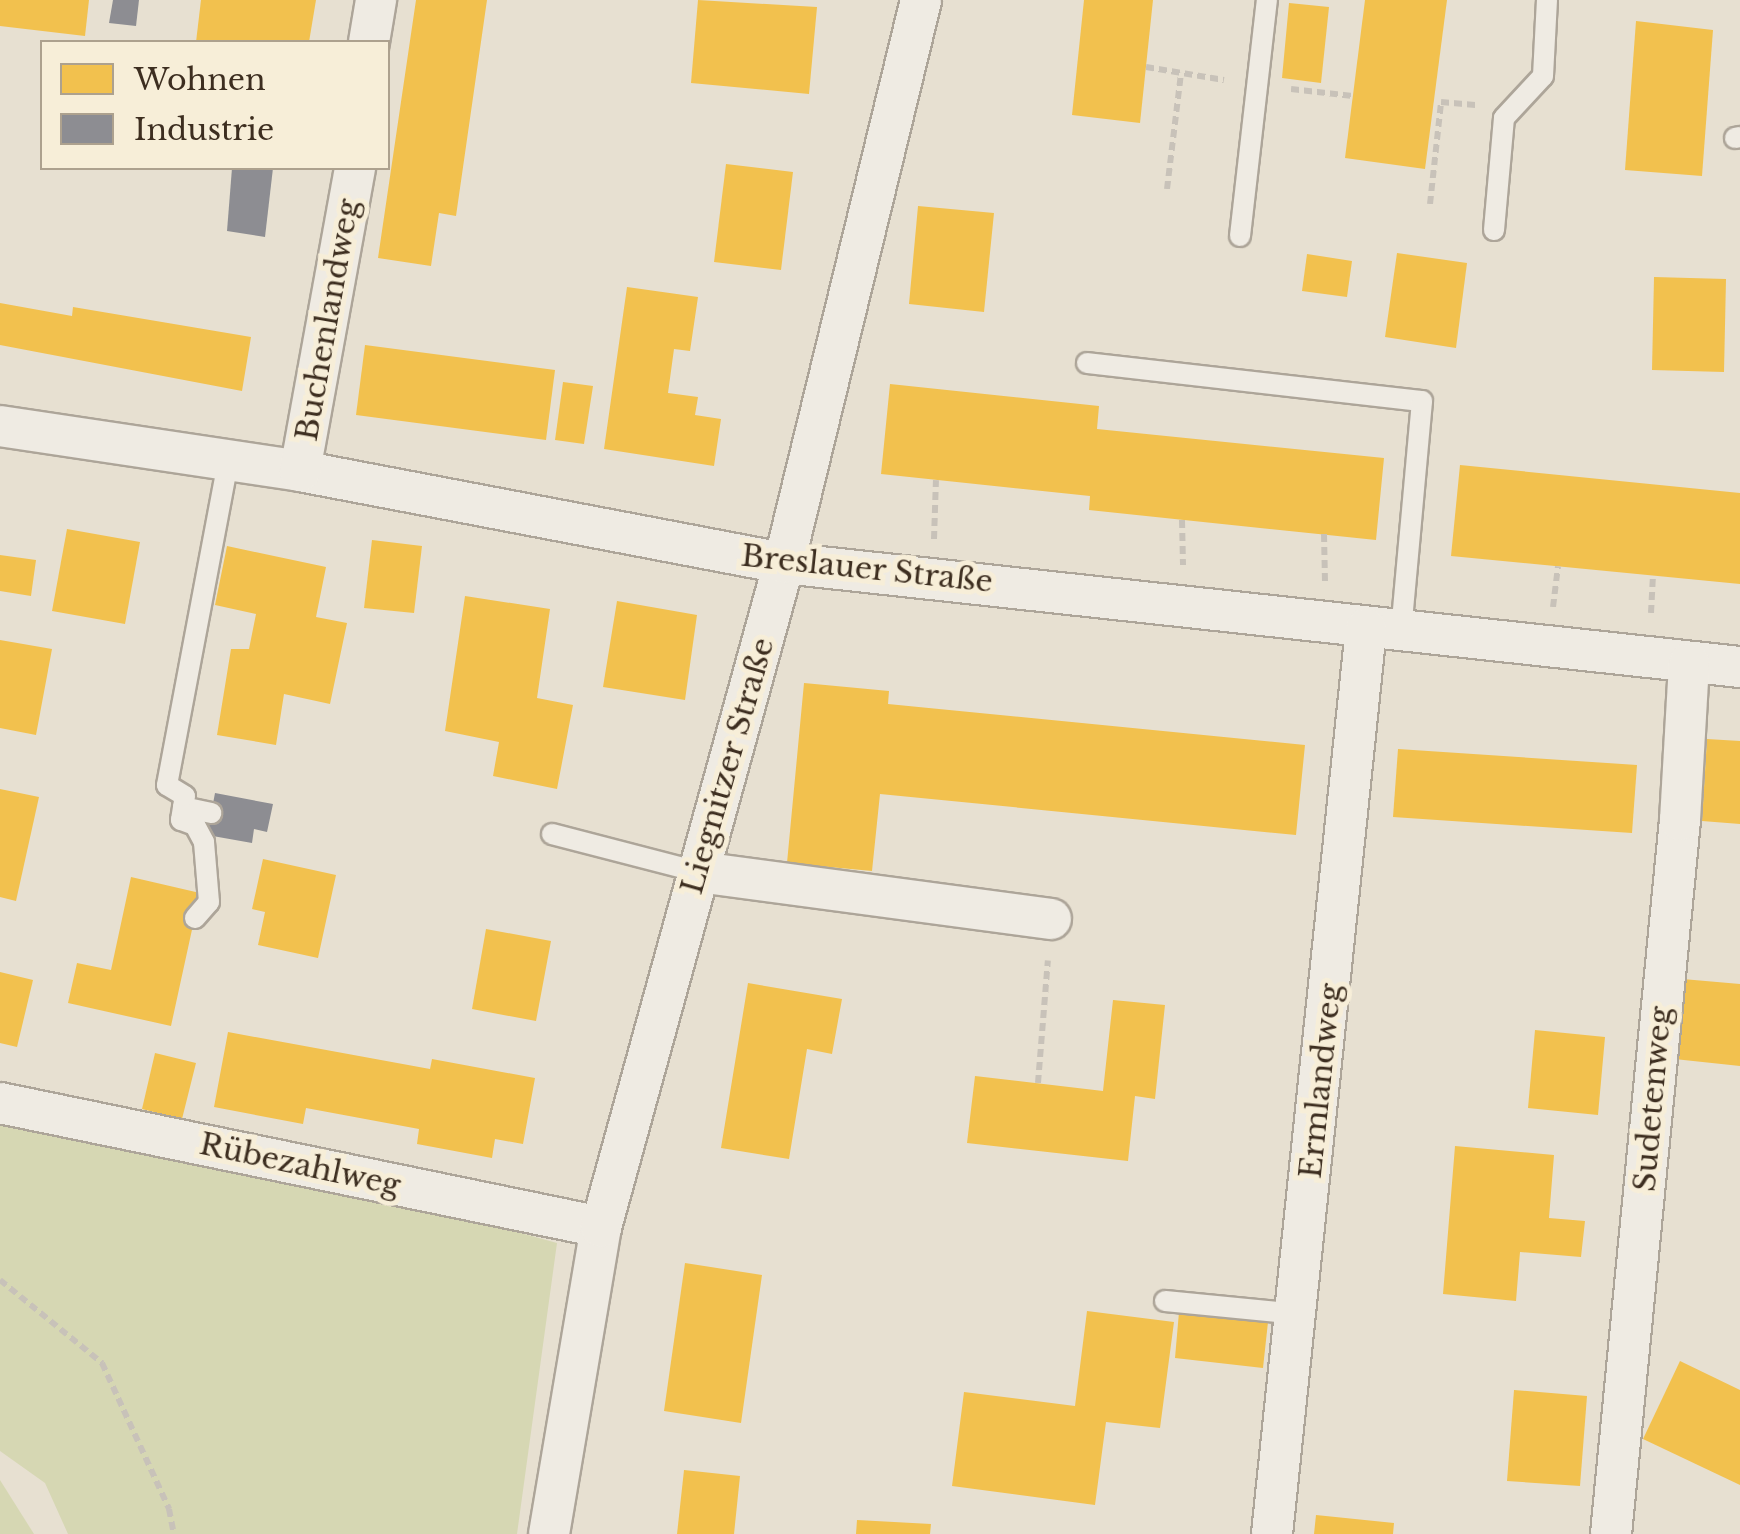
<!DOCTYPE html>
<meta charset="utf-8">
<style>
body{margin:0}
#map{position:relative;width:1740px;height:1534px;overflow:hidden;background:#e7e0d1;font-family:"Libre Baskerville",serif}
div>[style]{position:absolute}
.green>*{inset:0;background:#d6d7b3}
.homes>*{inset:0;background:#f2c14e}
.industry>*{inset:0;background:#8d8d92}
.path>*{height:6px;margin-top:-3px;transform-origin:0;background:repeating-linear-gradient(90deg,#c8c2b9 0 8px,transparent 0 13px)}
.roads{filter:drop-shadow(2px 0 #ada599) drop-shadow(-2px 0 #ada599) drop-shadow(0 2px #ada599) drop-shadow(0 -2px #ada599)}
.lane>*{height:20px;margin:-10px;padding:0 10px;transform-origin:10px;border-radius:10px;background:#efebe3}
.street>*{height:40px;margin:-20px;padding:0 20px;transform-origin:20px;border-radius:20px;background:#efebe3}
span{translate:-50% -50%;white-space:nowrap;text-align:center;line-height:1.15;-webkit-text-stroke:10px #f7eed8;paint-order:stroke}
.street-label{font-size:30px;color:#3d2e20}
.legend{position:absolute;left:40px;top:40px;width:350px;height:130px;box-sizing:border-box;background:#f7eed8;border:2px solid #ada18e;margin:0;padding:12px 18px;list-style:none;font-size:30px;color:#3d2e20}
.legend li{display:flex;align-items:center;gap:20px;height:50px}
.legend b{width:50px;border:2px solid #ada18e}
</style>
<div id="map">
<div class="green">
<i style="clip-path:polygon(0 1089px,557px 1243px,517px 1534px,68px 1534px,45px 1483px,0 1451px)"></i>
<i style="clip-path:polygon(0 1480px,34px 1534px,0 1534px)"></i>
</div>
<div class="homes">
<i style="clip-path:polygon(0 0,89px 0,85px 36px,0 26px)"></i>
<i style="clip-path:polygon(201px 0,316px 0,309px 42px,196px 42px)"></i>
<i style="clip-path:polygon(416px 0,487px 0,456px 216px,439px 213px,431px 266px,378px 258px)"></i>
<i style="clip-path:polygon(698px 0,817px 7px,809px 94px,691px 83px)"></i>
<i style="clip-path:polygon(1084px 0,1153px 0,1140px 123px,1072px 115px)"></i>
<i style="clip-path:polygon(1365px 0,1447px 0,1425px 169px,1345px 158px)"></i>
<i style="clip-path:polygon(1289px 3px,1329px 7px,1321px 83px,1282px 78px)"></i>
<i style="clip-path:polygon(1636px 21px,1713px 30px,1702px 176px,1625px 170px)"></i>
<i style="clip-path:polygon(726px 164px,793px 172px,781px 270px,714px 262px)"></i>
<i style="clip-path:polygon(918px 206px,994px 213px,984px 312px,909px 304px)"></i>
<i style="clip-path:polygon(1397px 253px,1467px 263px,1456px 348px,1385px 337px)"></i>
<i style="clip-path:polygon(1307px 254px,1352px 261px,1347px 297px,1302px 291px)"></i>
<i style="clip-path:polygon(1654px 277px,1726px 279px,1724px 372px,1652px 370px)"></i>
<i style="clip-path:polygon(627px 287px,698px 297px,690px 351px,674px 349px,668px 393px,698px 397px,695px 415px,721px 419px,714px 466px,604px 449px)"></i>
<i style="clip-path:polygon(0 303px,72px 316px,73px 307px,251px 337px,242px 391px,0 345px)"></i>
<i style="clip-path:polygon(365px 345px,555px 370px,546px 440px,356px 415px)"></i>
<i style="clip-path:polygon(563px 382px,593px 386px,584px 444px,555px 440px)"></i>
<i style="clip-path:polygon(890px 384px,1099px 406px,1097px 429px,1384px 458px,1376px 540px,1089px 510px,1090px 496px,881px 474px)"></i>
<i style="clip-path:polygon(1460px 465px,1740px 493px,1740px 584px,1451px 556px)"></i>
<i style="clip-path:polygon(67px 529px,140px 542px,125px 624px,52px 611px)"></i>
<i style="clip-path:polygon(372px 540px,422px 546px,414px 613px,364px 608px)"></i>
<i style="clip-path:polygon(227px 546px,326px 567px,316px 617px,347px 623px,330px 704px,284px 694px,276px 745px,217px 735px,231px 649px,249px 649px,256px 614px,215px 605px)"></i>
<i style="clip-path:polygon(0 555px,36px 560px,31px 596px,0 591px)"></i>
<i style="clip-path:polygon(465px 596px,550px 609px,537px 698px,573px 705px,557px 789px,493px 776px,499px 742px,445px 731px)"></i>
<i style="clip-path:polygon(617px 601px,697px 615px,685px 700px,603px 687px)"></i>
<i style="clip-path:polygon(0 640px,52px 649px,36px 735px,0 728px)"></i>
<i style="clip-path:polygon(804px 683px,889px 691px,888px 704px,1305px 745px,1296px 835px,880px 794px,872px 871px,787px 863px)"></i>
<i style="clip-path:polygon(1707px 739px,1740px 741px,1740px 824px,1702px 821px)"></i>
<i style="clip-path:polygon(1398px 749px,1637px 765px,1632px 833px,1393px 817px)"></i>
<i style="clip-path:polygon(0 789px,39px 797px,16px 901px,0 897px)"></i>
<i style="clip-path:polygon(263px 859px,336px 875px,318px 958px,258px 945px,265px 912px,252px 909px)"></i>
<i style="clip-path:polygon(131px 877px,200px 893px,171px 1026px,68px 1003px,77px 963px,111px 970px)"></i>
<i style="clip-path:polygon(486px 929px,551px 941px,536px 1021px,472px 1009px)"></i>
<i style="clip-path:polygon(0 972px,33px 980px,17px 1047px,0 1043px)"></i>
<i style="clip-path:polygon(1671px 978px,1740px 984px,1740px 1066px,1665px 1058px)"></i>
<i style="clip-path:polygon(748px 983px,842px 999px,832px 1054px,807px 1049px,789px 1159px,721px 1148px)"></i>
<i style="clip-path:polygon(1113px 1000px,1165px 1005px,1155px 1099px,1135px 1096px,1128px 1161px,967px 1143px,975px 1076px,1103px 1091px)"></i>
<i style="clip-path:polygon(1535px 1030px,1605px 1037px,1598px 1115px,1528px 1108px)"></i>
<i style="clip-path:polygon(228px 1032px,430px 1069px,432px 1059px,535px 1078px,523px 1144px,495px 1139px,492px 1158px,417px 1144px,419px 1129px,306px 1108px,303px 1124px,214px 1107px)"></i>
<i style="clip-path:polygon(155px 1053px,196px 1063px,182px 1119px,142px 1109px)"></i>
<i style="clip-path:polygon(1455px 1146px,1554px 1155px,1549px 1218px,1585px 1221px,1581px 1257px,1520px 1252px,1516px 1301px,1443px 1294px)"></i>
<i style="clip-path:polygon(685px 1263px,762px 1275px,741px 1423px,664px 1411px)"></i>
<i style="clip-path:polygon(1087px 1311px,1174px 1322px,1160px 1428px,1106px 1422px,1095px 1505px,952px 1486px,964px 1392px,1075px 1406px)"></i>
<i style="clip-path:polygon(1179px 1312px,1268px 1322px,1263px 1368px,1175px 1358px)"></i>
<i style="clip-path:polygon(1680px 1361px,1740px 1390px,1740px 1485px,1643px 1439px)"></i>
<i style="clip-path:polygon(1514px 1390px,1587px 1396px,1580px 1486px,1507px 1481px)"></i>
<i style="clip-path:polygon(684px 1470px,740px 1476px,734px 1534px,677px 1534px)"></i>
<i style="clip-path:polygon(1316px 1515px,1394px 1523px,1393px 1534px,1314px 1534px)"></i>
<i style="clip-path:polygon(857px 1520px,931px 1524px,930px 1534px,856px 1534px)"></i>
</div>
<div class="industry">
<i style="clip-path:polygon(113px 0,139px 0,136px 26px,109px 23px)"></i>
<i style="clip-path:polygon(232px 168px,273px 168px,265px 237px,227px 231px)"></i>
<i style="clip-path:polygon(215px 793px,273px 804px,267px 832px,254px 829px,252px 843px,207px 835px)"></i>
</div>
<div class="path">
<i style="left:1146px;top:67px;width:79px;rotate:9.5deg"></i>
<i style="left:1291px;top:89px;width:62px;rotate:6.4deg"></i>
<i style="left:1167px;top:189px;width:117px;rotate:-83.1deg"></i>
<i style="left:1430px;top:204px;width:103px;rotate:-83.8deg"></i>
<i style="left:1441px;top:102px;width:37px;rotate:5deg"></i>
<i style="left:1182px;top:520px;width:45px;rotate:88.7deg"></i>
<i style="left:1324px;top:534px;width:48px;rotate:88.8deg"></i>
<i style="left:934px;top:539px;width:59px;rotate:-88.1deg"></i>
<i style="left:1553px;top:607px;width:41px;rotate:-83deg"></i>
<i style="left:1651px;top:613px;width:38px;rotate:-87deg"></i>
<i style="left:1038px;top:1083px;width:123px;rotate:-85.4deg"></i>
<i style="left:0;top:1280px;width:132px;rotate:39.1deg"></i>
<i style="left:102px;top:1363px;width:161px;rotate:65.3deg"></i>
<i style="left:169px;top:1509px;width:25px;rotate:79deg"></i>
</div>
<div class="roads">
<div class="lane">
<i style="left:1735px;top:138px;width:5px;rotate:-11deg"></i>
<i style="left:1494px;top:230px;width:112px;rotate:-84.9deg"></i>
<i style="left:1504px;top:118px;width:57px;rotate:-47.1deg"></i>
<i style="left:1543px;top:76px;width:76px;rotate:-87deg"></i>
<i style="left:1240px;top:236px;width:238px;rotate:-83.5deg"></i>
<i style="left:1087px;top:363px;width:337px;rotate:6.5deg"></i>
<i style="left:1422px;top:401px;width:233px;rotate:95.2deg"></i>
<i style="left:183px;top:807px;width:29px;rotate:12deg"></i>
<i style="left:552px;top:834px;width:152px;rotate:14.5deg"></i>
<i style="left:195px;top:918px;width:21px;rotate:-49deg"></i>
<i style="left:209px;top:902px;width:60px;rotate:-94.8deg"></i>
<i style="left:204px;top:842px;width:19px;rotate:-118deg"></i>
<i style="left:195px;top:825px;width:15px;rotate:-160deg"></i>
<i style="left:181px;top:820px;width:24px;rotate:-81deg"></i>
<i style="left:185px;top:796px;width:21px;rotate:-149deg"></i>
<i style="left:167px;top:785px;width:328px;rotate:-79.3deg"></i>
<i style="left:1165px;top:1301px;width:134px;rotate:5.6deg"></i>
</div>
<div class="street">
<i style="left:369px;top:42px;width:43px;rotate:-80.5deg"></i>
<i style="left:0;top:426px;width:303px;rotate:8.5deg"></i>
<i style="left:300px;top:471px;width:493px;rotate:10.8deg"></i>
<i style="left:784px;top:563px;width:962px;rotate:6.21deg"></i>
<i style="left:300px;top:471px;width:308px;rotate:-79.7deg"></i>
<i style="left:699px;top:872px;width:355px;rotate:7.6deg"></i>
<i style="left:0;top:1103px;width:614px;rotate:11.66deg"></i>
<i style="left:549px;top:1534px;width:311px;rotate:-80.4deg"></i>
<i style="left:601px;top:1227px;width:689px;rotate:-74.59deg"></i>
<i style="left:784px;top:563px;width:579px;rotate:-76.32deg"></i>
<i style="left:1272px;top:1534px;width:910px;rotate:-84.07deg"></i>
<i style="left:1611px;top:1534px;width:717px;rotate:-84.48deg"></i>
<i style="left:1680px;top:820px;width:157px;rotate:-86.7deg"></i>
</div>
</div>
<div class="street-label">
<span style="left:328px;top:320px;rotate:-80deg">Buchenlandweg</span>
<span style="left:867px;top:569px;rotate:6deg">Breslauer Straße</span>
<span style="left:728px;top:766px;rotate:-74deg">Liegnitzer Straße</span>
<span style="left:1321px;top:1081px;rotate:-84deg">Ermlandweg</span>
<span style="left:1653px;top:1099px;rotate:-85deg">Sudetenweg</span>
<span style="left:300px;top:1165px;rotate:12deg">Rübezahlweg</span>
</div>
<ul class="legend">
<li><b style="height:28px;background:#f2c14e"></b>Wohnen</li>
<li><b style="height:28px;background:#8d8d92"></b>Industrie</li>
</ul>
</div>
